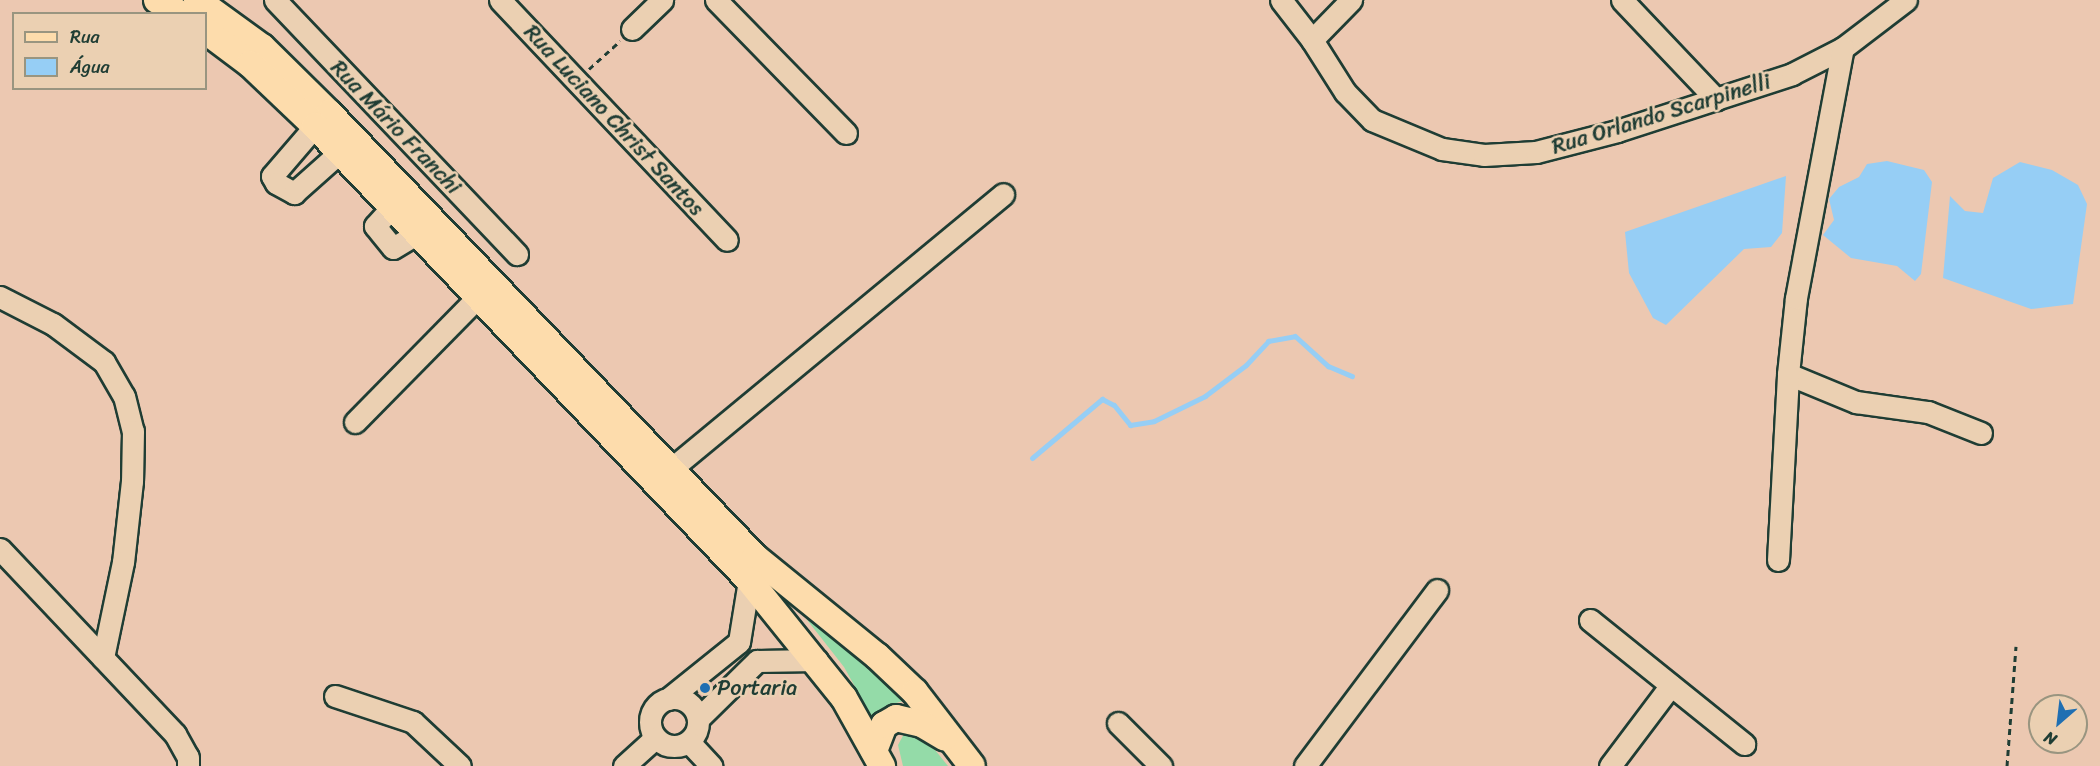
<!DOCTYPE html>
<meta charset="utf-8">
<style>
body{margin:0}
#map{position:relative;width:2100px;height:766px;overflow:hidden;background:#ecc8b1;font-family:Sriracha,sans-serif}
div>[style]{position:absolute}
.green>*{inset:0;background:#94dba8}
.water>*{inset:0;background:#96cef5}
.stream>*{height:5px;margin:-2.5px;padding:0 2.5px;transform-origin:2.5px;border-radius:2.5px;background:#96cef5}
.building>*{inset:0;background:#deaaa5}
.path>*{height:3px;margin-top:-1.5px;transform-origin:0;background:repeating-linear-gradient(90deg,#1f3d34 0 6px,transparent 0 10.5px)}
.roads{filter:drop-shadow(2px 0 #1f3d34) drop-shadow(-2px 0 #1f3d34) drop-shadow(0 2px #1f3d34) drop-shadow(0 -2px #1f3d34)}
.minor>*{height:21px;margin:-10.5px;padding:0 10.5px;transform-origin:10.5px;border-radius:10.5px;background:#ebd0b2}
.minor>.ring{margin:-10.5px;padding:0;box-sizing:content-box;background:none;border:21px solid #ebd0b2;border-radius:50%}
.major>*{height:26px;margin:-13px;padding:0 13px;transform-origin:13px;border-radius:13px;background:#fddcac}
.dots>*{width:16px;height:16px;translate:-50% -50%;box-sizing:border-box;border:3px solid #ebd0b2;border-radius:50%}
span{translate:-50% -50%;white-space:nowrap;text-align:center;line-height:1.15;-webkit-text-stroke:5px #ebd0b2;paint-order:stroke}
.street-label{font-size:22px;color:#1f3d34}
.poi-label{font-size:22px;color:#1f3d34}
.left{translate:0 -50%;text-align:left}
.legend{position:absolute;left:12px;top:12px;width:195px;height:78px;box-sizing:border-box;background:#ebd0b2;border:2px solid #999580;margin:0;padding:8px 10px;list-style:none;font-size:18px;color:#1f3d34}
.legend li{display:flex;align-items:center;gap:12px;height:30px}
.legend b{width:30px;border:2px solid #999580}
.north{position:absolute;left:2028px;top:694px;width:60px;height:60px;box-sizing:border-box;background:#ebd0b2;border:2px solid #999580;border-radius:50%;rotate:208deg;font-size:16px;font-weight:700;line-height:24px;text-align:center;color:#1f3d34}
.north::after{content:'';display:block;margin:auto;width:21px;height:27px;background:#1f6fb2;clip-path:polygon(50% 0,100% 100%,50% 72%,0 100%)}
</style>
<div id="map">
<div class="green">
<i style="clip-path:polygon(804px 616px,855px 655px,907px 700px,889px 705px,873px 719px,844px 667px)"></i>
<i style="clip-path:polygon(917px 731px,927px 740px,948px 766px,903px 766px,898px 745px,905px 732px)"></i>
</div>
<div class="water">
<i style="clip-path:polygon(1887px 161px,1924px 170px,1932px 182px,1921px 274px,1915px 281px,1897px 266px,1851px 258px,1823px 235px,1834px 220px,1829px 199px,1839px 187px,1859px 177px,1867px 164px)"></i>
<i style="clip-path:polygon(2020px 162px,2052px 170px,2078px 185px,2087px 204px,2073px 304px,2031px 309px,1943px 278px,1950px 196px,1965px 211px,1983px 213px,1993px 178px)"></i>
<i style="clip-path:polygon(1786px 176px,1782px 233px,1771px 247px,1744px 249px,1666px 325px,1653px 318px,1629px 273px,1625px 232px)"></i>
</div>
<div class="stream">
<i style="left:1032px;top:458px;width:92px;rotate:-40.1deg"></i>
<i style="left:1102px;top:399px;width:13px;rotate:27deg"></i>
<i style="left:1114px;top:405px;width:26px;rotate:51deg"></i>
<i style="left:1130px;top:425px;width:24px;rotate:-9deg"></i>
<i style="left:1154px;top:421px;width:57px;rotate:-26.1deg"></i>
<i style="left:1205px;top:396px;width:51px;rotate:-37.1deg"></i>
<i style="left:1246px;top:365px;width:33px;rotate:-47deg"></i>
<i style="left:1268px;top:341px;width:27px;rotate:-10deg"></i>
<i style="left:1295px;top:336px;width:45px;rotate:42.3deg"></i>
<i style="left:1328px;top:366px;width:26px;rotate:23deg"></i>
</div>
<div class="building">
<i style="clip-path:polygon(711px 681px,714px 685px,701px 698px,696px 693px)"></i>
</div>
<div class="path">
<i style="left:589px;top:69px;width:42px;rotate:-42.1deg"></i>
<i style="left:2007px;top:766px;width:120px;rotate:-85.7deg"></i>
</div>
<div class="roads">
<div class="minor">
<i style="left:275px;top:0;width:351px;rotate:46.4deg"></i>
<i style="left:500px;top:0;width:330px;rotate:46.6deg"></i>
<i style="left:716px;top:0;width:186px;rotate:45.7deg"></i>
<i style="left:1281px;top:0;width:51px;rotate:52.2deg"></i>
<i style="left:1312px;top:40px;width:62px;rotate:57.6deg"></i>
<i style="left:1345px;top:92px;width:39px;rotate:46deg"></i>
<i style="left:1372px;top:120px;width:76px;rotate:22.5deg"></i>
<i style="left:1442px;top:149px;width:42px;rotate:8.1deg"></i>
<i style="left:1484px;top:155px;width:52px;rotate:-3.3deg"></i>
<i style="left:1536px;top:152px;width:84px;rotate:-14.5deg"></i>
<i style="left:1617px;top:131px;width:184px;rotate:-18deg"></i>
<i style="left:1792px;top:74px;width:57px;rotate:-27deg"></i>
<i style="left:1843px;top:48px;width:79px;rotate:-37.3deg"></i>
<i style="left:1622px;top:0;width:137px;rotate:46.5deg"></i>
<i style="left:632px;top:29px;width:42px;rotate:-44deg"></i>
<i style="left:1312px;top:40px;width:56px;rotate:-45.7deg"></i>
<i style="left:315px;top:126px;width:66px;rotate:130.7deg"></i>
<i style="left:272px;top:176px;width:8px;rotate:60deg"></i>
<i style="left:276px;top:183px;width:21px;rotate:29deg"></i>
<i style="left:294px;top:193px;width:62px;rotate:-41.7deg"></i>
<i style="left:393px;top:206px;width:27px;rotate:132deg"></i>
<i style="left:375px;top:226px;width:28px;rotate:51deg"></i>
<i style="left:393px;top:248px;width:29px;rotate:-31deg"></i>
<i style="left:0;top:297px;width:59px;rotate:27deg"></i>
<i style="left:53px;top:324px;width:64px;rotate:36.7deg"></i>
<i style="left:104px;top:362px;width:39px;rotate:60deg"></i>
<i style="left:124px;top:396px;width:36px;rotate:76deg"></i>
<i style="left:133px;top:431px;width:50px;rotate:91.1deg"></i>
<i style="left:132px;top:481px;width:81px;rotate:96.3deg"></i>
<i style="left:123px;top:562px;width:98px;rotate:101.8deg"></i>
<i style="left:1788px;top:374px;width:74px;rotate:22.4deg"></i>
<i style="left:1856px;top:402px;width:73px;rotate:7.9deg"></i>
<i style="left:1928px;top:412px;width:57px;rotate:21.6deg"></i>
<i style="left:355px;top:422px;width:177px;rotate:-45.5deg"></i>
<i style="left:671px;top:469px;width:431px;rotate:-39.6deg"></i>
<i style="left:0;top:549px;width:255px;rotate:46.6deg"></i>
<i style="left:175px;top:734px;width:26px;rotate:61deg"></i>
<i style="left:188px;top:757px;width:9px;rotate:90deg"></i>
<i style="left:1778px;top:560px;width:186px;rotate:-86.9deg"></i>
<i style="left:1788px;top:374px;width:76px;rotate:-84deg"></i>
<i style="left:1796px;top:298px;width:254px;rotate:-79.4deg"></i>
<i style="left:1590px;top:620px;width:198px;rotate:38.8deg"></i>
<i style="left:335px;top:696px;width:82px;rotate:18.4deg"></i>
<i style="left:413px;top:722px;width:64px;rotate:43.1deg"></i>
<i class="ring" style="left:650px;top:698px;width:27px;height:27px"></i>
<i style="left:668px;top:699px;width:91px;rotate:-38.8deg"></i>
<i style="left:739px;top:642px;width:63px;rotate:-80.8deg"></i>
<i style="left:698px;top:719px;width:83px;rotate:-44.5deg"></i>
<i style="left:757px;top:661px;width:60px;rotate:-1deg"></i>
<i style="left:1118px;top:723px;width:61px;rotate:45deg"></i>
<i style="left:689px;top:742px;width:33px;rotate:47deg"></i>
<i style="left:624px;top:766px;width:42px;rotate:-42.1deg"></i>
<i style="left:1305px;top:766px;width:220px;rotate:-53.1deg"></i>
<i style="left:1610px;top:766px;width:101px;rotate:-53deg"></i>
</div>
<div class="major">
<i style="left:157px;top:0;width:27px;rotate:31deg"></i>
<i style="left:197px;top:0;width:80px;rotate:35.9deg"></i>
<i style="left:262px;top:47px;width:94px;rotate:44.6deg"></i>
<i style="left:329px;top:113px;width:615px;rotate:46.19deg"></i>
<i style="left:755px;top:557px;width:157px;rotate:39.1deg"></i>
<i style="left:877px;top:656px;width:52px;rotate:43.5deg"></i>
<i style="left:915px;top:692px;width:93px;rotate:52.4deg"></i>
<i style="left:206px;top:31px;width:55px;rotate:36.9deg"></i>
<i style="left:250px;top:64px;width:90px;rotate:43.6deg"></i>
<i style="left:315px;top:126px;width:628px;rotate:46.29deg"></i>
<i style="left:749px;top:580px;width:151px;rotate:51.2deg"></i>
<i style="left:844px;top:698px;width:78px;rotate:60.8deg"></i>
<i style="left:874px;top:751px;width:28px;rotate:-69deg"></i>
<i style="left:884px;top:725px;width:14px;rotate:-30deg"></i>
<i style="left:896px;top:718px;width:27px;rotate:13deg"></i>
<i style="left:922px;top:724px;width:26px;rotate:31deg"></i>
</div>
</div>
<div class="dots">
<i style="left:705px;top:688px;background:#1f6fb2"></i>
</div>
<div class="street-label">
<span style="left:1661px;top:114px;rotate:-17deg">Rua Orlando Scarpinelli</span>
<span style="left:614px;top:120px;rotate:47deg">Rua Luciano Christ Santos</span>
<span style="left:396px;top:127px;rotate:46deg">Rua Mário Franchi</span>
</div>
<div class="poi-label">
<span class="left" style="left:717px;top:688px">Portaria</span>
</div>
<ul class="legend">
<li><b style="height:8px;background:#fddcac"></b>Rua</li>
<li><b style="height:16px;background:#96cef5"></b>Água</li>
</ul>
<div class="north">N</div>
</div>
